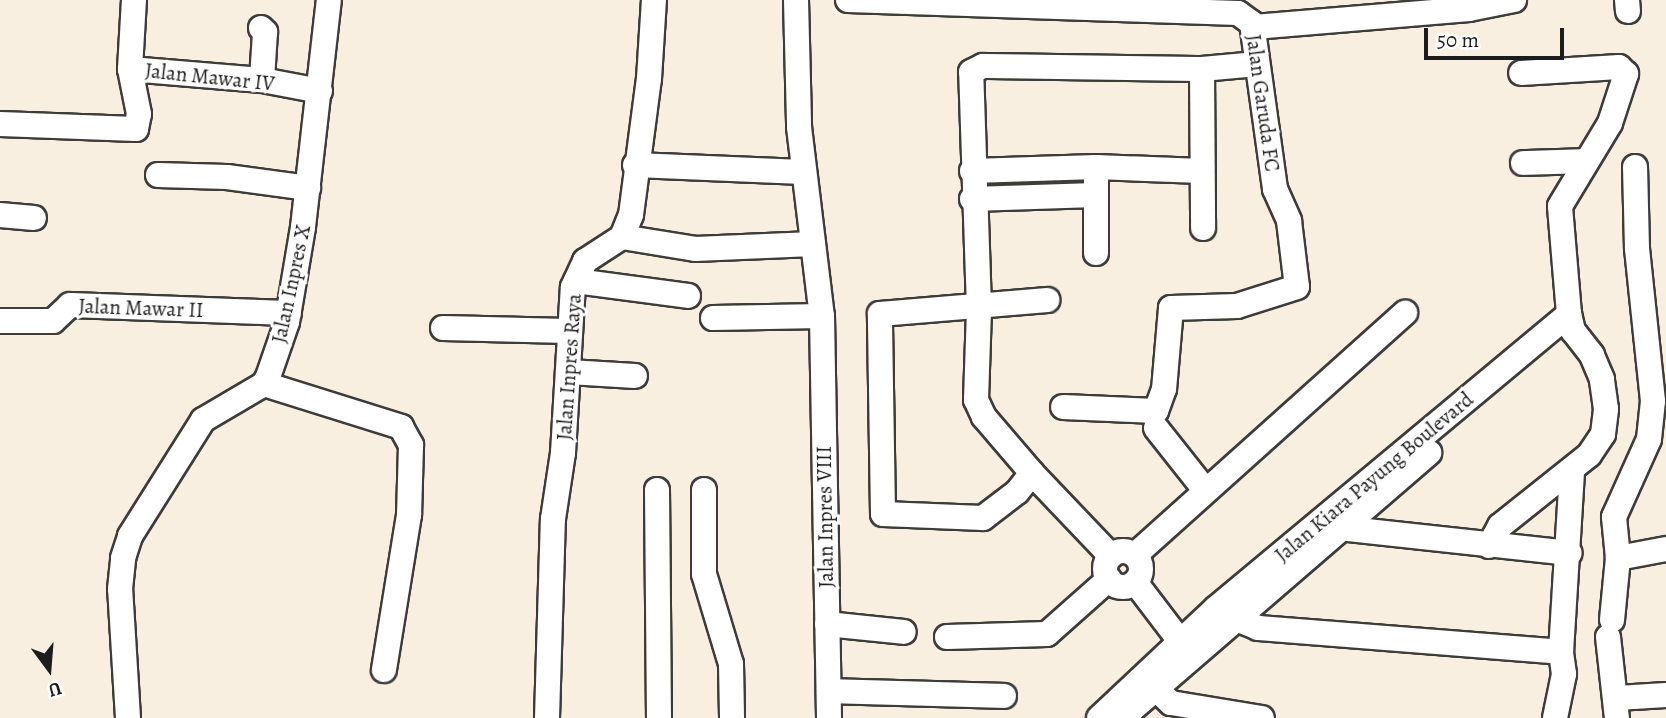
<!DOCTYPE html>
<style>
body{margin:0}
#map{position:relative;width:1666px;height:718px;overflow:hidden;background:#f8efe0;font-family:Alegreya,serif}
div>[style]{position:absolute}
.roads{filter:drop-shadow(2px 0 #3d3c39) drop-shadow(-2px 0 #3d3c39) drop-shadow(0 2px #3d3c39) drop-shadow(0 -2px #3d3c39)}
.minor>*{height:24px;margin:-12px;padding:0 12px;transform-origin:12px;border-radius:12px;background:#fff}
.minor>.ring{margin:-12px;padding:0;box-sizing:content-box;background:none;border:24px solid #fff;border-radius:50%}
span{translate:-50% -50%;white-space:nowrap;text-align:center;line-height:1.15;-webkit-text-stroke:6px #fff;paint-order:stroke}
.street-label{font-size:21px;color:#1c1c1c}
.north{position:absolute;left:14px;top:634px;width:70px;height:70px;-webkit-text-stroke:5px #fff;paint-order:stroke;rotate:164deg;font-size:19px;font-weight:700;line-height:28px;text-align:center;color:#1c1c1c}
.north::after{content:'';display:block;margin:auto;width:24px;height:32px;background:#1c1c1c;clip-path:polygon(50% 0,100% 100%,50% 72%,0 100%)}
.scale{position:absolute;left:1424px;top:28px;width:140px;height:32px;box-sizing:border-box;border:4px solid #1c1c1c;border-top:0;padding-left:9px;font-size:21px;line-height:24px;white-space:nowrap;color:#1c1c1c;-webkit-text-stroke:5px #fff;paint-order:stroke}
</style>
<div id="map">
<div class="roads">
<div class="minor">
<i style="left:796px;top:0;width:127px;rotate:88.6deg"></i>
<i style="left:799px;top:127px;width:190px;rotate:83.1deg"></i>
<i style="left:822px;top:316px;width:402px;rotate:89deg"></i>
<i style="left:848px;top:0;width:390px;rotate:1.9deg"></i>
<i style="left:1238px;top:13px;width:17px;rotate:36deg"></i>
<i style="left:1252px;top:23px;width:168px;rotate:82.1deg"></i>
<i style="left:1275px;top:189px;width:35px;rotate:66deg"></i>
<i style="left:1289px;top:221px;width:66px;rotate:83.1deg"></i>
<i style="left:1297px;top:287px;width:63px;rotate:162.4deg"></i>
<i style="left:1237px;top:306px;width:66px;rotate:178.3deg"></i>
<i style="left:1171px;top:308px;width:81px;rotate:94.9deg"></i>
<i style="left:1164px;top:389px;width:23px;rotate:110deg"></i>
<i style="left:1156px;top:411px;width:93px;rotate:-177.5deg"></i>
<i style="left:1627px;top:0;width:11px;rotate:85deg"></i>
<i style="left:1254px;top:27px;width:216px;rotate:-4.8deg"></i>
<i style="left:1469px;top:9px;width:46px;rotate:-11.3deg"></i>
<i style="left:261px;top:28px;width:6px;rotate:45deg"></i>
<i style="left:265px;top:32px;width:48px;rotate:93.6deg"></i>
<i style="left:130px;top:69px;width:132px;rotate:4.8deg"></i>
<i style="left:262px;top:80px;width:59px;rotate:10.7deg"></i>
<i style="left:1202px;top:69px;width:44px;rotate:-5.2deg"></i>
<i style="left:0;top:124px;width:136px;rotate:2.1deg"></i>
<i style="left:136px;top:129px;width:15px;rotate:-79deg"></i>
<i style="left:139px;top:114px;width:46px;rotate:-101.3deg"></i>
<i style="left:130px;top:69px;width:69px;rotate:-86.7deg"></i>
<i style="left:1523px;top:163px;width:62px;rotate:-1.8deg"></i>
<i style="left:635px;top:165px;width:168px;rotate:2.4deg"></i>
<i style="left:972px;top:171px;width:124px;rotate:-1.8deg"></i>
<i style="left:1096px;top:167px;width:106px;rotate:2.2deg"></i>
<i style="left:158px;top:175px;width:69px;rotate:1.7deg"></i>
<i style="left:227px;top:177px;width:82px;rotate:7.7deg"></i>
<i style="left:1096px;top:180px;width:73px;rotate:90deg"></i>
<i style="left:972px;top:199px;width:124px;rotate:-1.8deg"></i>
<i style="left:0;top:215px;width:34px;rotate:5deg"></i>
<i style="left:622px;top:237px;width:74px;rotate:9.3deg"></i>
<i style="left:695px;top:249px;width:118px;rotate:-2.4deg"></i>
<i style="left:576px;top:281px;width:113px;rotate:7.6deg"></i>
<i style="left:713px;top:318px;width:109px;rotate:-1.1deg"></i>
<i style="left:0;top:321px;width:53px"></i>
<i style="left:53px;top:321px;width:23px;rotate:-43deg"></i>
<i style="left:70px;top:305px;width:219px;rotate:2.1deg"></i>
<i style="left:443px;top:328px;width:125px;rotate:1.4deg"></i>
<i style="left:569px;top:372px;width:66px;rotate:3.5deg"></i>
<i style="left:264px;top:384px;width:144px;rotate:17.4deg"></i>
<i style="left:401px;top:427px;width:21px;rotate:61deg"></i>
<i style="left:411px;top:445px;width:70px;rotate:91.6deg"></i>
<i style="left:409px;top:515px;width:157px;rotate:99.2deg"></i>
<i style="left:1156px;top:428px;width:80px;rotate:51.6deg"></i>
<i style="left:1032px;top:473px;width:24px;rotate:128deg"></i>
<i style="left:1017px;top:492px;width:43px;rotate:142.6deg"></i>
<i style="left:983px;top:518px;width:100px;rotate:-177.7deg"></i>
<i style="left:883px;top:514px;width:200px;rotate:-90.9deg"></i>
<i style="left:880px;top:314px;width:168px;rotate:-4.8deg"></i>
<i style="left:657px;top:490px;width:228px;rotate:89.5deg"></i>
<i style="left:704px;top:490px;width:84px;rotate:90deg"></i>
<i style="left:704px;top:574px;width:94px;rotate:73.3deg"></i>
<i style="left:731px;top:664px;width:54px;rotate:88.9deg"></i>
<i style="left:1330px;top:527px;width:241px;rotate:6.2deg"></i>
<i style="left:1489px;top:546px;width:23px;rotate:-61deg"></i>
<i style="left:1500px;top:526px;width:114px;rotate:-38.6deg"></i>
<i style="left:1589px;top:455px;width:25px;rotate:-56deg"></i>
<i style="left:1603px;top:434px;width:25px;rotate:-83deg"></i>
<i style="left:1606px;top:409px;width:30px;rotate:-98deg"></i>
<i style="left:1602px;top:379px;width:26px;rotate:-113deg"></i>
<i style="left:1592px;top:355px;width:31px;rotate:-128deg"></i>
<i style="left:1573px;top:331px;width:17px;rotate:-103deg"></i>
<i style="left:1569px;top:314px;width:108px;rotate:-94.8deg"></i>
<i style="left:1560px;top:206px;width:97px;rotate:-58.9deg"></i>
<i style="left:1610px;top:123px;width:52px;rotate:-71.9deg"></i>
<i style="left:1626px;top:74px;width:10px;rotate:-135deg"></i>
<i style="left:1619px;top:67px;width:98px;rotate:176.5deg"></i>
<i class="ring" style="left:1105px;top:551px;width:12px;height:12px"></i>
<i style="left:1135px;top:555px;width:363px;rotate:-41.9deg"></i>
<i style="left:1111px;top:556px;width:115px;rotate:-133.6deg"></i>
<i style="left:1032px;top:473px;width:74px;rotate:-130.6deg"></i>
<i style="left:984px;top:417px;width:19px;rotate:-115deg"></i>
<i style="left:976px;top:400px;width:92px;rotate:-88.1deg"></i>
<i style="left:979px;top:308px;width:236px;rotate:-91.9deg"></i>
<i style="left:971px;top:72px;width:13px;rotate:-27deg"></i>
<i style="left:983px;top:66px;width:219px;rotate:0.8deg"></i>
<i style="left:1202px;top:69px;width:159px;rotate:89.6deg"></i>
<i style="left:1618px;top:558px;width:49px;rotate:-10.6deg"></i>
<i style="left:1135px;top:582px;width:89px;rotate:52.7deg"></i>
<i style="left:1224px;top:614px;width:37px;rotate:22deg"></i>
<i style="left:1258px;top:628px;width:304px;rotate:4.5deg"></i>
<i style="left:1561px;top:652px;width:181px;rotate:-86.5deg"></i>
<i style="left:1612px;top:620px;width:62px;rotate:-84.5deg"></i>
<i style="left:1618px;top:558px;width:41px;rotate:-95.6deg"></i>
<i style="left:1614px;top:517px;width:85px;rotate:-65.8deg"></i>
<i style="left:1649px;top:439px;width:38px;rotate:-84deg"></i>
<i style="left:1653px;top:401px;width:154px;rotate:-96deg"></i>
<i style="left:1637px;top:248px;width:81px;rotate:-91.4deg"></i>
<i style="left:827px;top:624px;width:77px;rotate:5.9deg"></i>
<i style="left:947px;top:637px;width:100px;rotate:-1.7deg"></i>
<i style="left:1047px;top:634px;width:83px;rotate:-41.6deg"></i>
<i style="left:1608px;top:637px;width:81px;rotate:83.7deg"></i>
<i style="left:1145px;top:678px;width:36px;rotate:44deg"></i>
<i style="left:1171px;top:703px;width:92px;rotate:9.4deg"></i>
<i style="left:829px;top:691px;width:175px;rotate:1.6deg"></i>
<i style="left:1617px;top:698px;width:49px;rotate:-3.5deg"></i>
<i style="left:128px;top:718px;width:129px;rotate:-93.5deg"></i>
<i style="left:120px;top:589px;width:31px;rotate:-84deg"></i>
<i style="left:123px;top:558px;width:23px;rotate:-72deg"></i>
<i style="left:130px;top:536px;width:137px;rotate:-57.8deg"></i>
<i style="left:203px;top:420px;width:71px;rotate:-30.5deg"></i>
<i style="left:264px;top:384px;width:8px;rotate:-60deg"></i>
<i style="left:268px;top:377px;width:58px;rotate:-70.9deg"></i>
<i style="left:287px;top:322px;width:96px;rotate:-80.4deg"></i>
<i style="left:303px;top:227px;width:228px;rotate:-83.5deg"></i>
<i style="left:547px;top:718px;width:199px;rotate:-88.3deg"></i>
<i style="left:553px;top:519px;width:67px;rotate:-81.4deg"></i>
<i style="left:563px;top:453px;width:166px;rotate:-86.6deg"></i>
<i style="left:573px;top:287px;width:29px;rotate:-65deg"></i>
<i style="left:585px;top:261px;width:44px;rotate:-33deg"></i>
<i style="left:622px;top:237px;width:24px;rotate:-68deg"></i>
<i style="left:631px;top:215px;width:137px;rotate:-82.5deg"></i>
<i style="left:649px;top:79px;width:79px;rotate:-86.4deg"></i>
<i style="left:1099px;top:718px;width:159px;rotate:-43.2deg"></i>
<i style="left:1215px;top:609px;width:461px;rotate:-39.8deg"></i>
<i style="left:1122px;top:718px;width:406px;rotate:-40.8deg"></i>
<i style="left:1555px;top:718px;width:45px;rotate:-78.4deg"></i>
<i style="left:1564px;top:674px;width:22px;rotate:-98deg"></i>
</div>
</div>
<div class="street-label">
<span style="left:210px;top:77px;rotate:6deg">Jalan Mawar IV</span>
<span style="left:1263px;top:103px;rotate:82deg">Jalan Garuda FC</span>
<span style="left:291px;top:284px;rotate:-78deg">Jalan Inpres X</span>
<span style="left:141px;top:308px;rotate:2deg">Jalan Mawar II</span>
<span style="left:569px;top:367px;rotate:-86deg">Jalan Inpres Raya</span>
<span style="left:1374px;top:477px;rotate:-40deg">Jalan Kiara Payung Boulevard</span>
<span style="left:825px;top:517px;rotate:-91deg">Jalan Inpres VIII</span>
</div>
<div class="north">U</div>
<div class="scale">50 m</div>
</div>
